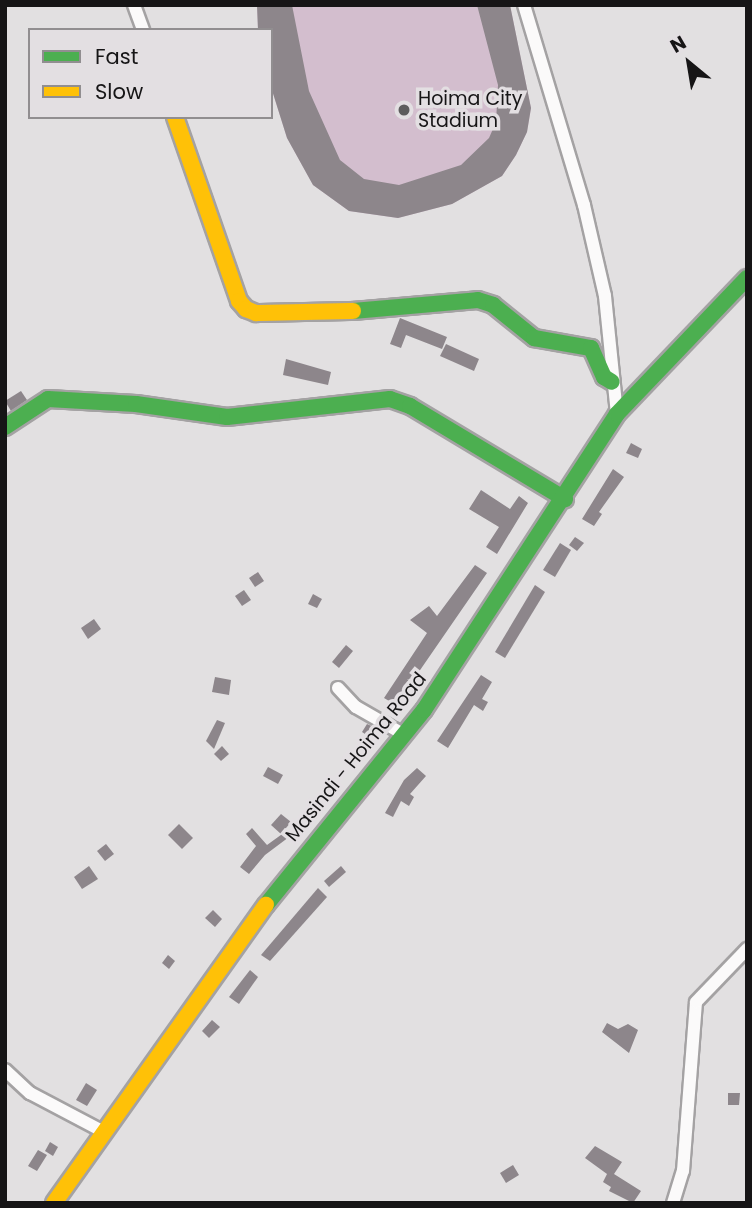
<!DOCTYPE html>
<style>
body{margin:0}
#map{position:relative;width:752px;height:1208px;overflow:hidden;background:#e2e0e1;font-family:Poppins,sans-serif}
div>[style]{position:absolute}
.green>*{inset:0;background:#d3bece}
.building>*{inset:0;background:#8d868b}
.roads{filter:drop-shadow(2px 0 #a4a2a3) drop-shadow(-2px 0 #a4a2a3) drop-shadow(0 2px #a4a2a3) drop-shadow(0 -2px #a4a2a3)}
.street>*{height:12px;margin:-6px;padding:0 6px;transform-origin:6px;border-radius:6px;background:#fbfafa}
.fast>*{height:16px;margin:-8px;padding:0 8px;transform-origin:8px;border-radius:8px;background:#4caf50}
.slow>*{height:16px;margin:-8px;padding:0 8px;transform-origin:8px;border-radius:8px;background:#ffc107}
.dots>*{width:19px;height:19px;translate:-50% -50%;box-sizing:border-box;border:4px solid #e3dfe2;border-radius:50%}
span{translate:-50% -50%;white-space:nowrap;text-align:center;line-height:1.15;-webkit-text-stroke:7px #e3dfe2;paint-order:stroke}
.poi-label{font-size:19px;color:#161516}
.left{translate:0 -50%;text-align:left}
.street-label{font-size:19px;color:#161516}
.frame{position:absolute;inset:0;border:7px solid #161516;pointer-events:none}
.legend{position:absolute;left:28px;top:28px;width:245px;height:91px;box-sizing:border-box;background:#e3dfe2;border:2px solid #918e90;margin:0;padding:9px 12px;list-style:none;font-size:21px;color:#161516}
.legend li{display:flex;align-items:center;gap:14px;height:35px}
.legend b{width:35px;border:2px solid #918e90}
.north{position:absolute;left:654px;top:28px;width:70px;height:70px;-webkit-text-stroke:5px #e3dfe2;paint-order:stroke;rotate:330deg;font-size:19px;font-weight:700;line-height:28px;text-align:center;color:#161516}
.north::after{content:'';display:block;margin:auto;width:24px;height:32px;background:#161516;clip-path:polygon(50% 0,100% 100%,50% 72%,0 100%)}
</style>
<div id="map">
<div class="green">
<i style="clip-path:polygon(257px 5px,510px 5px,531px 108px,527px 132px,516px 155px,502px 176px,452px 204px,398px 218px,349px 211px,313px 185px,287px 138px,271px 87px,271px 30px,258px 30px)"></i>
</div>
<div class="building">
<i style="clip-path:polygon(257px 5px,292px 5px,309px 91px,340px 160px,364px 179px,399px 185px,461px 165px,489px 138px,496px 122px,498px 85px,477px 5px,510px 5px,531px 108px,527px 132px,516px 155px,502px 176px,452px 204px,398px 218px,349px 211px,313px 185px,287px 138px,271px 87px,271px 30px,258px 30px)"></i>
<i style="clip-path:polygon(400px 318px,447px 337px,442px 349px,406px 335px,401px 348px,390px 344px)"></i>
<i style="clip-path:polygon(446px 344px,479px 359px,474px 371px,440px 356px)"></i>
<i style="clip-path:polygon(286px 359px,331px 372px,328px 385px,283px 375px)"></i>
<i style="clip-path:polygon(21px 391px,27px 400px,11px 411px,5px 401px)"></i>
<i style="clip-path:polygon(631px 443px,642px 449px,638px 458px,626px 453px)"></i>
<i style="clip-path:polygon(613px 469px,624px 477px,599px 512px,602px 514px,594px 526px,582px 519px)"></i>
<i style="clip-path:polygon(481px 490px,510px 509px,519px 496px,528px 503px,497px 554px,486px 547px,499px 527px,469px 509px)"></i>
<i style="clip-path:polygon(575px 537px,584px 543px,577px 551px,569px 545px)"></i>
<i style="clip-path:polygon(560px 543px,571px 550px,555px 577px,543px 570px)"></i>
<i style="clip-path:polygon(475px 565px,487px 573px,396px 705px,384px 698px,427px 633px,410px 620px,429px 606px,437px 616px)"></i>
<i style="clip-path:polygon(258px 572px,264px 581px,255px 587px,249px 578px)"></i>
<i style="clip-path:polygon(535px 585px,545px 592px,505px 658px,495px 652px)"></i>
<i style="clip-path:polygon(244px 590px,251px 600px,242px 606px,235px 596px)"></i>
<i style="clip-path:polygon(313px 594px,322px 599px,317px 608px,308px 604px)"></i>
<i style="clip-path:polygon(94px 619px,101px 629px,88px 639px,81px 628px)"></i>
<i style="clip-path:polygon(346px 645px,353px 651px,339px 668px,332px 662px)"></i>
<i style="clip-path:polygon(481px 675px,492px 682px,482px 699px,488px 702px,483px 711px,474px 705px,448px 748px,437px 741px)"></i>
<i style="clip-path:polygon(215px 677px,231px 680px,229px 695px,212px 692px)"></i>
<i style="clip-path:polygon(217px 720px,225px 723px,214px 749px,206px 741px)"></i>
<i style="clip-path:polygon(367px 724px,378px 729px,371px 738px,362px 732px)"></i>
<i style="clip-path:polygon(222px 746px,229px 754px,221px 761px,214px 754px)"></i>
<i style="clip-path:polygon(268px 767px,283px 775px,278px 784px,263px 776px)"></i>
<i style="clip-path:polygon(417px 768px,426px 776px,410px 794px,414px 797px,409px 806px,401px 801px,393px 817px,385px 813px,404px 780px)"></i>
<i style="clip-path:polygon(281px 814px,291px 822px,281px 834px,271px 825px)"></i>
<i style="clip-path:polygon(179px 824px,193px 838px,182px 849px,168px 835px)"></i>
<i style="clip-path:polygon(252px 828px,267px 845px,285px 832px,289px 837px,265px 855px,249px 874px,240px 867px,256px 846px,246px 834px)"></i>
<i style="clip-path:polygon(106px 844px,114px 854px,105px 861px,97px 851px)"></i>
<i style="clip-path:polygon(89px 866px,98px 879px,82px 889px,74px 877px)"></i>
<i style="clip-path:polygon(341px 866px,346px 872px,329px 887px,324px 881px)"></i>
<i style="clip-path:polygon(318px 888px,327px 897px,270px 961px,261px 955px)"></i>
<i style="clip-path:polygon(213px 910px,222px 919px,215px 927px,205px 918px)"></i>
<i style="clip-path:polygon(168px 955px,175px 961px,169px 969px,162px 963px)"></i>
<i style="clip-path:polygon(250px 970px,258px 977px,239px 1004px,229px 997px)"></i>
<i style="clip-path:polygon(212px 1020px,220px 1027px,209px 1038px,202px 1031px)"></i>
<i style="clip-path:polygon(607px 1023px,618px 1029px,628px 1024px,638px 1030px,629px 1053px,602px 1032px)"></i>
<i style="clip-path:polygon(86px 1083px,97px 1090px,87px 1106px,76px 1100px)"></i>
<i style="clip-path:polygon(728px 1093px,740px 1093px,739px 1105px,728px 1105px)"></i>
<i style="clip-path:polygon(50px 1142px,58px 1147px,53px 1156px,45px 1151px)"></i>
<i style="clip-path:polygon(595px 1146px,622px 1162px,614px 1174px,641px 1191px,633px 1203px,609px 1191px,611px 1187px,603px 1182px,607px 1174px,585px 1158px)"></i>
<i style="clip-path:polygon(38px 1150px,47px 1155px,37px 1171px,28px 1166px)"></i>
<i style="clip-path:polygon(513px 1165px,519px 1175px,506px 1183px,500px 1173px)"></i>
</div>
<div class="roads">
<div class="street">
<i style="left:134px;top:5px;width:27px;rotate:70deg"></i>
<i style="left:524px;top:5px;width:209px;rotate:73.3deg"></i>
<i style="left:584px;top:205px;width:93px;rotate:77deg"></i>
<i style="left:605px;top:296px;width:119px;rotate:84.2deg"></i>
<i style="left:338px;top:688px;width:26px;rotate:47deg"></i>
<i style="left:356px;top:707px;width:54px;rotate:29.9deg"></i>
<i style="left:5px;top:1070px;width:34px;rotate:43deg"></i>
<i style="left:30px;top:1093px;width:81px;rotate:27.8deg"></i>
<i style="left:673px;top:1203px;width:34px;rotate:-73deg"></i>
<i style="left:683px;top:1171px;width:169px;rotate:-85.6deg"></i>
<i style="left:696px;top:1002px;width:74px;rotate:-46.1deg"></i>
</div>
<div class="fast">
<i style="left:353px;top:311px;width:125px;rotate:-5deg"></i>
<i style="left:478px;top:300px;width:16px;rotate:18deg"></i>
<i style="left:493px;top:305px;width:53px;rotate:38.8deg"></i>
<i style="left:534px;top:338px;width:58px;rotate:10deg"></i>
<i style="left:591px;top:348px;width:32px;rotate:66deg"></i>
<i style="left:604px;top:377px;width:9px;rotate:32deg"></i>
<i style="left:5px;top:427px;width:51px;rotate:-33.1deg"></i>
<i style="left:48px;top:399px;width:88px;rotate:3.3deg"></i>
<i style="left:136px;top:404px;width:92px;rotate:8.1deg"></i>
<i style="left:227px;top:417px;width:164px;rotate:-6.3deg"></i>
<i style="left:390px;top:399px;width:21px;rotate:19deg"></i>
<i style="left:410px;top:406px;width:181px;rotate:31deg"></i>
<i style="left:266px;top:905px;width:251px;rotate:-51deg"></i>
<i style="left:424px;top:710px;width:353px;rotate:-56.9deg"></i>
<i style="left:617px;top:414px;width:188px;rotate:-46.3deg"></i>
</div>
<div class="slow">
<i style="left:175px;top:117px;width:195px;rotate:70.8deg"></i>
<i style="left:239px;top:301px;width:11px;rotate:49deg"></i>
<i style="left:246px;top:309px;width:11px;rotate:22deg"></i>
<i style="left:256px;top:313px;width:97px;rotate:-1.2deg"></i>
<i style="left:54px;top:1203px;width:366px;rotate:-54.6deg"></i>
</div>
</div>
<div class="dots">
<i style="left:404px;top:110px;background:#5d5c5d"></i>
</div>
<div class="poi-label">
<span class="left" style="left:418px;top:110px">Hoima City<br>Stadium</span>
</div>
<div class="street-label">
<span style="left:356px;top:757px;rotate:-51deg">Masindi - Hoima Road</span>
</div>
<div class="frame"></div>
<ul class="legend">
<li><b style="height:9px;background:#4caf50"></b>Fast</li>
<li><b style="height:9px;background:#ffc107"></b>Slow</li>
</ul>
<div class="north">N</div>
</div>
